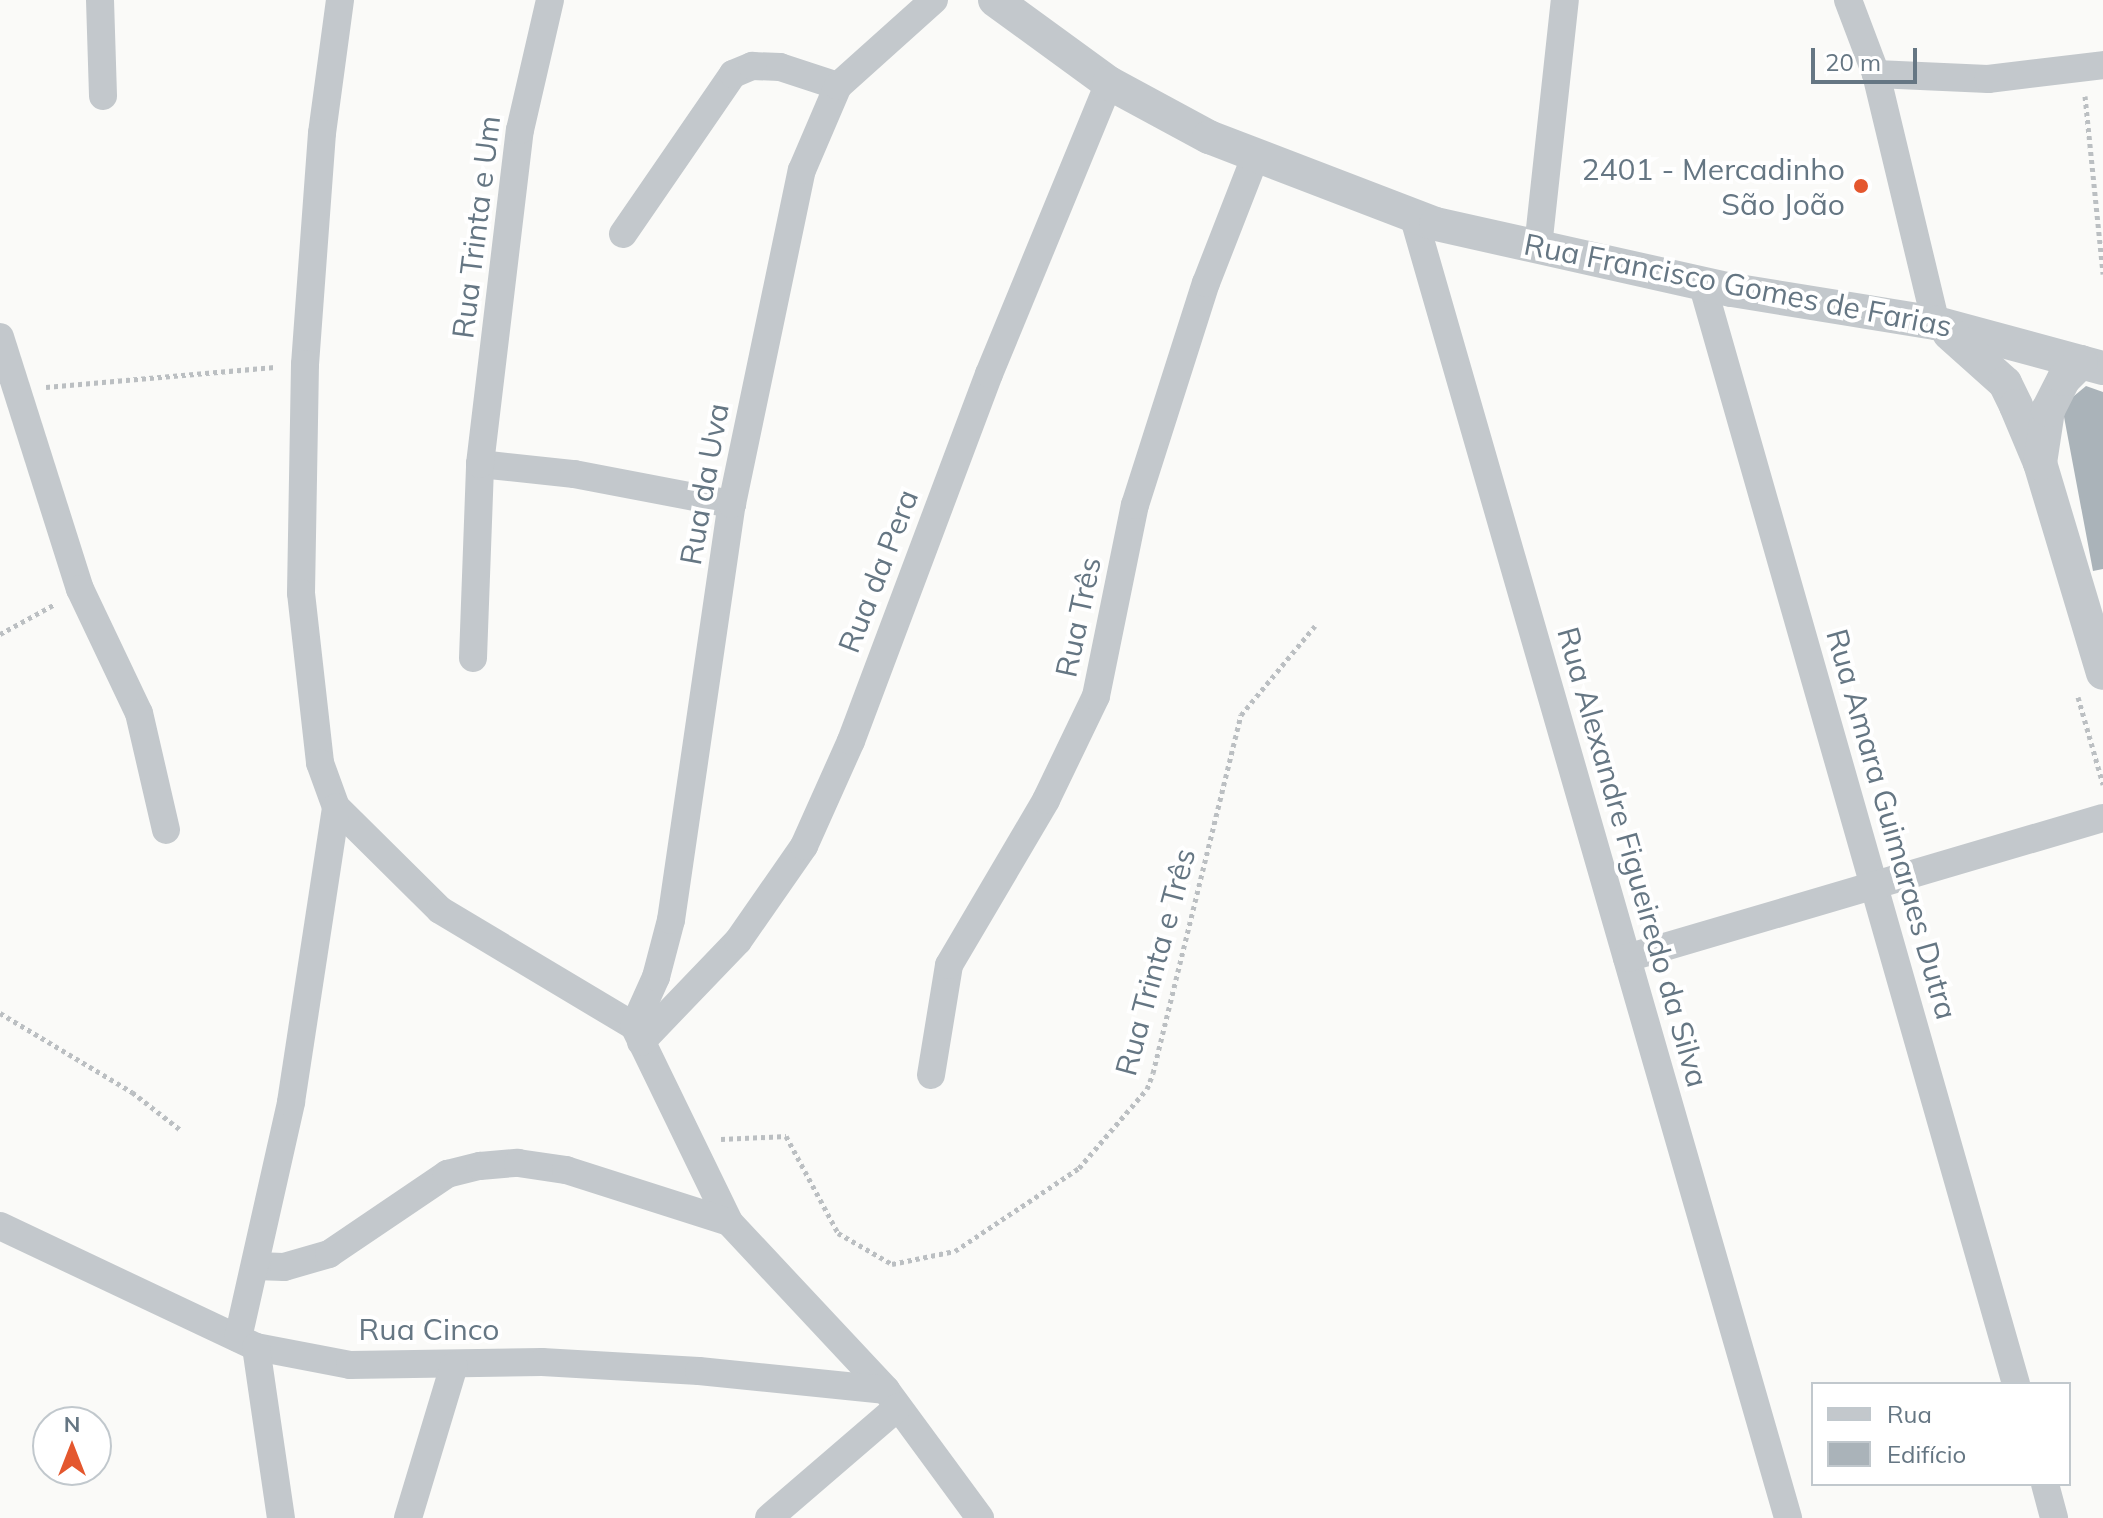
<!DOCTYPE html>
<meta charset="utf-8">
<style>
body{margin:0}
#map{position:relative;width:2103px;height:1518px;overflow:hidden;background:#fafaf8;font-family:Mulish,sans-serif}
div>[style]{position:absolute}
.building>*{inset:0;background:#aab3b9}
.path>*{height:5px;margin-top:-2.5px;transform-origin:0;background:repeating-linear-gradient(90deg,#bbbfc2 0 4px,transparent 0 8px)}
.minor>*{height:28px;margin:-14px;padding:0 14px;transform-origin:14px;border-radius:14px;background:#c3c8cc}
.tertiary>*{height:34px;margin:-17px;padding:0 17px;transform-origin:17px;border-radius:17px;background:#c3c8cc}
.dots>*{width:22px;height:22px;translate:-50% -50%;box-sizing:border-box;border:4px solid #fff;border-radius:50%}
span{translate:-50% -50%;white-space:nowrap;text-align:center;line-height:1.15;-webkit-text-stroke:8px #fff;paint-order:stroke}
.poi-label{font-size:30px;color:#657683}
.right{translate:-100% -50%;text-align:right}
.street-label{font-size:30px;color:#657683}
.legend{position:absolute;left:1811px;top:1382px;width:260px;height:104px;box-sizing:border-box;background:#fff;border:2px solid #c1c8cd;margin:0;padding:10px 14px;list-style:none;font-size:24px;color:#657683}
.legend li{display:flex;align-items:center;gap:16px;height:40px}
.legend b{width:40px;border:2px solid #c1c8cd}
.north{position:absolute;left:32px;top:1406px;width:80px;height:80px;box-sizing:border-box;background:#fff;border:2px solid #c1c8cd;border-radius:50%;rotate:0deg;font-size:22px;font-weight:700;line-height:32px;text-align:center;color:#657683}
.north::after{content:'';display:block;margin:auto;width:28px;height:36px;background:#e4572e;clip-path:polygon(50% 0,100% 100%,50% 72%,0 100%)}
.scale{position:absolute;left:1811px;top:48px;width:106px;height:36px;box-sizing:border-box;border:4px solid #657683;border-top:0;padding-left:10px;font-size:24px;line-height:28px;white-space:nowrap;color:#657683;-webkit-text-stroke:6px #fff;paint-order:stroke}
</style>
<div id="map">
<div class="building">
<i style="clip-path:polygon(2086px 386px,2103px 392px,2103px 569px,2093px 571px,2062px 406px)"></i>
</div>
<div class="path">
<i style="left:2085px;top:96px;width:179px;rotate:84.2deg"></i>
<i style="left:46px;top:387px;width:230px;rotate:-5deg"></i>
<i style="left:0;top:634px;width:63px;rotate:-28.6deg"></i>
<i style="left:2078px;top:697px;width:91px;rotate:74deg"></i>
<i style="left:0;top:1013px;width:154px;rotate:30.9deg"></i>
<i style="left:132px;top:1092px;width:63px;rotate:38deg"></i>
<i style="left:721px;top:1139px;width:65px;rotate:-2.6deg"></i>
<i style="left:786px;top:1136px;width:110px;rotate:61.8deg"></i>
<i style="left:838px;top:1233px;width:62px;rotate:29.9deg"></i>
<i style="left:892px;top:1264px;width:64px;rotate:-11.7deg"></i>
<i style="left:955px;top:1251px;width:149px;rotate:-33.8deg"></i>
<i style="left:1079px;top:1168px;width:104px;rotate:-49.3deg"></i>
<i style="left:1147px;top:1089px;width:17px;rotate:-69deg"></i>
<i style="left:1153px;top:1073px;width:369px;rotate:-76.2deg"></i>
<i style="left:1241px;top:715px;width:116px;rotate:-50.3deg"></i>
</div>
<div class="minor">
<i style="left:100px;top:0;width:96px;rotate:88.2deg"></i>
<i style="left:340px;top:0;width:134px;rotate:97.7deg"></i>
<i style="left:322px;top:133px;width:232px;rotate:94.2deg"></i>
<i style="left:305px;top:364px;width:229px;rotate:91deg"></i>
<i style="left:301px;top:593px;width:171px;rotate:83.6deg"></i>
<i style="left:320px;top:763px;width:47px;rotate:70deg"></i>
<i style="left:336px;top:807px;width:146px;rotate:44.7deg"></i>
<i style="left:440px;top:910px;width:226px;rotate:30.9deg"></i>
<i style="left:634px;top:1026px;width:218px;rotate:64.1deg"></i>
<i style="left:729px;top:1222px;width:230px;rotate:46.9deg"></i>
<i style="left:886px;top:1390px;width:159px;rotate:53.7deg"></i>
<i style="left:1848px;top:0;width:79px;rotate:69.3deg"></i>
<i style="left:1876px;top:74px;width:256px;rotate:76.5deg"></i>
<i style="left:1876px;top:74px;width:112px;rotate:2.6deg"></i>
<i style="left:1988px;top:79px;width:116px;rotate:-6.9deg"></i>
<i style="left:1413px;top:215px;width:1356px;rotate:73.94deg"></i>
<i style="left:623px;top:234px;width:194px;rotate:-55.5deg"></i>
<i style="left:733px;top:74px;width:21px;rotate:-23deg"></i>
<i style="left:752px;top:66px;width:28px;rotate:2deg"></i>
<i style="left:780px;top:67px;width:61px;rotate:18.1deg"></i>
<i style="left:1538px;top:247px;width:248px;rotate:-83.8deg"></i>
<i style="left:1702px;top:283px;width:1145px;rotate:74.08deg"></i>
<i style="left:0;top:337px;width:264px;rotate:72.4deg"></i>
<i style="left:80px;top:589px;width:137px;rotate:64.6deg"></i>
<i style="left:139px;top:713px;width:120px;rotate:77deg"></i>
<i style="left:480px;top:464px;width:95px;rotate:6.1deg"></i>
<i style="left:574px;top:474px;width:161px;rotate:10.8deg"></i>
<i style="left:473px;top:658px;width:194px;rotate:-87.9deg"></i>
<i style="left:480px;top:464px;width:336px;rotate:-83.2deg"></i>
<i style="left:520px;top:130px;width:133px;rotate:-77deg"></i>
<i style="left:1627px;top:958px;width:496px;rotate:-16.4deg"></i>
<i style="left:634px;top:1026px;width:54px;rotate:-65.8deg"></i>
<i style="left:656px;top:977px;width:59px;rotate:-75.3deg"></i>
<i style="left:671px;top:920px;width:420px;rotate:-81.7deg"></i>
<i style="left:732px;top:504px;width:341px;rotate:-78.2deg"></i>
<i style="left:802px;top:170px;width:91px;rotate:-66.8deg"></i>
<i style="left:838px;top:86px;width:129px;rotate:-41.9deg"></i>
<i style="left:641px;top:1042px;width:140px;rotate:-46.2deg"></i>
<i style="left:738px;top:941px;width:116px;rotate:-55.2deg"></i>
<i style="left:804px;top:846px;width:115px;rotate:-65.9deg"></i>
<i style="left:851px;top:741px;width:392px;rotate:-69.4deg"></i>
<i style="left:989px;top:374px;width:315px;rotate:-67.6deg"></i>
<i style="left:931px;top:1075px;width:111px;rotate:-80.7deg"></i>
<i style="left:949px;top:965px;width:191px;rotate:-59.5deg"></i>
<i style="left:1046px;top:800px;width:115px;rotate:-64.3deg"></i>
<i style="left:1096px;top:696px;width:195px;rotate:-78.5deg"></i>
<i style="left:1135px;top:505px;width:233px;rotate:-72.3deg"></i>
<i style="left:1206px;top:283px;width:137px;rotate:-68.7deg"></i>
<i style="left:0;top:1226px;width:283px;rotate:25.3deg"></i>
<i style="left:256px;top:1347px;width:96px;rotate:10.8deg"></i>
<i style="left:350px;top:1365px;width:192px;rotate:-0.9deg"></i>
<i style="left:542px;top:1362px;width:157px;rotate:3.3deg"></i>
<i style="left:699px;top:1371px;width:188px;rotate:5.8deg"></i>
<i style="left:255px;top:1266px;width:29px;rotate:2deg"></i>
<i style="left:284px;top:1267px;width:47px;rotate:-16.1deg"></i>
<i style="left:329px;top:1254px;width:143px;rotate:-34.1deg"></i>
<i style="left:447px;top:1174px;width:34px;rotate:-14deg"></i>
<i style="left:480px;top:1166px;width:38px;rotate:-5deg"></i>
<i style="left:518px;top:1163px;width:49px;rotate:8.3deg"></i>
<i style="left:566px;top:1170px;width:171px;rotate:17.7deg"></i>
<i style="left:238px;top:1338px;width:242px;rotate:-77.3deg"></i>
<i style="left:291px;top:1102px;width:298px;rotate:-81.3deg"></i>
<i style="left:256px;top:1347px;width:173px;rotate:81.7deg"></i>
<i style="left:2045px;top:1484px;width:35px;rotate:75deg"></i>
<i style="left:408px;top:1518px;width:159px;rotate:-73.2deg"></i>
<i style="left:769px;top:1518px;width:170px;rotate:-40.7deg"></i>
</div>
<div class="tertiary">
<i style="left:995px;top:0;width:141px;rotate:36.1deg"></i>
<i style="left:1109px;top:83px;width:114px;rotate:28.4deg"></i>
<i style="left:1209px;top:137px;width:243px;rotate:21deg"></i>
<i style="left:1436px;top:224px;width:303px;rotate:12.6deg"></i>
<i style="left:1732px;top:290px;width:207px;rotate:9.2deg"></i>
<i style="left:1936px;top:323px;width:173px;rotate:15.1deg"></i>
<i style="left:1949px;top:333px;width:75px;rotate:41.8deg"></i>
<i style="left:2005px;top:383px;width:25px;rotate:64deg"></i>
<i style="left:2016px;top:406px;width:62px;rotate:67.2deg"></i>
<i style="left:2040px;top:463px;width:219px;rotate:73.3deg"></i>
<i style="left:2040px;top:463px;width:54px;rotate:-81.4deg"></i>
<i style="left:2048px;top:410px;width:35px;rotate:-63deg"></i>
<i style="left:2064px;top:379px;width:24px;rotate:-45deg"></i>
</div>
<div class="dots">
<i style="left:1861px;top:186px;background:#e4572e"></i>
</div>
<div class="poi-label">
<span class="right" style="left:1845px;top:186px">2401 - Mercadinho<br>São João</span>
</div>
<div class="street-label">
<span style="left:476px;top:227px;rotate:-83deg">Rua Trinta e Um</span>
<span style="left:1738px;top:285px;rotate:11deg">Rua Francisco Gomes de Farias</span>
<span style="left:704px;top:484px;rotate:-80deg">Rua da Uva</span>
<span style="left:878px;top:571px;rotate:-69deg">Rua da Pera</span>
<span style="left:1078px;top:617px;rotate:-78deg">Rua Três</span>
<span style="left:1892px;top:824px;rotate:74deg">Rua Amara Guimaraes Dutra</span>
<span style="left:1633px;top:857px;rotate:74deg">Rua Alexandre Figueiredo da Silva</span>
<span style="left:1155px;top:962px;rotate:-75deg">Rua Trinta e Três</span>
<span style="left:429px;top:1329px">Rua Cinco</span>
</div>
<ul class="legend">
<li><b style="height:10px;background:#c3c8cc"></b>Rua</li>
<li><b style="height:22px;background:#aab3b9"></b>Edifício</li>
</ul>
<div class="north">N</div>
<div class="scale">20 m</div>
</div>
